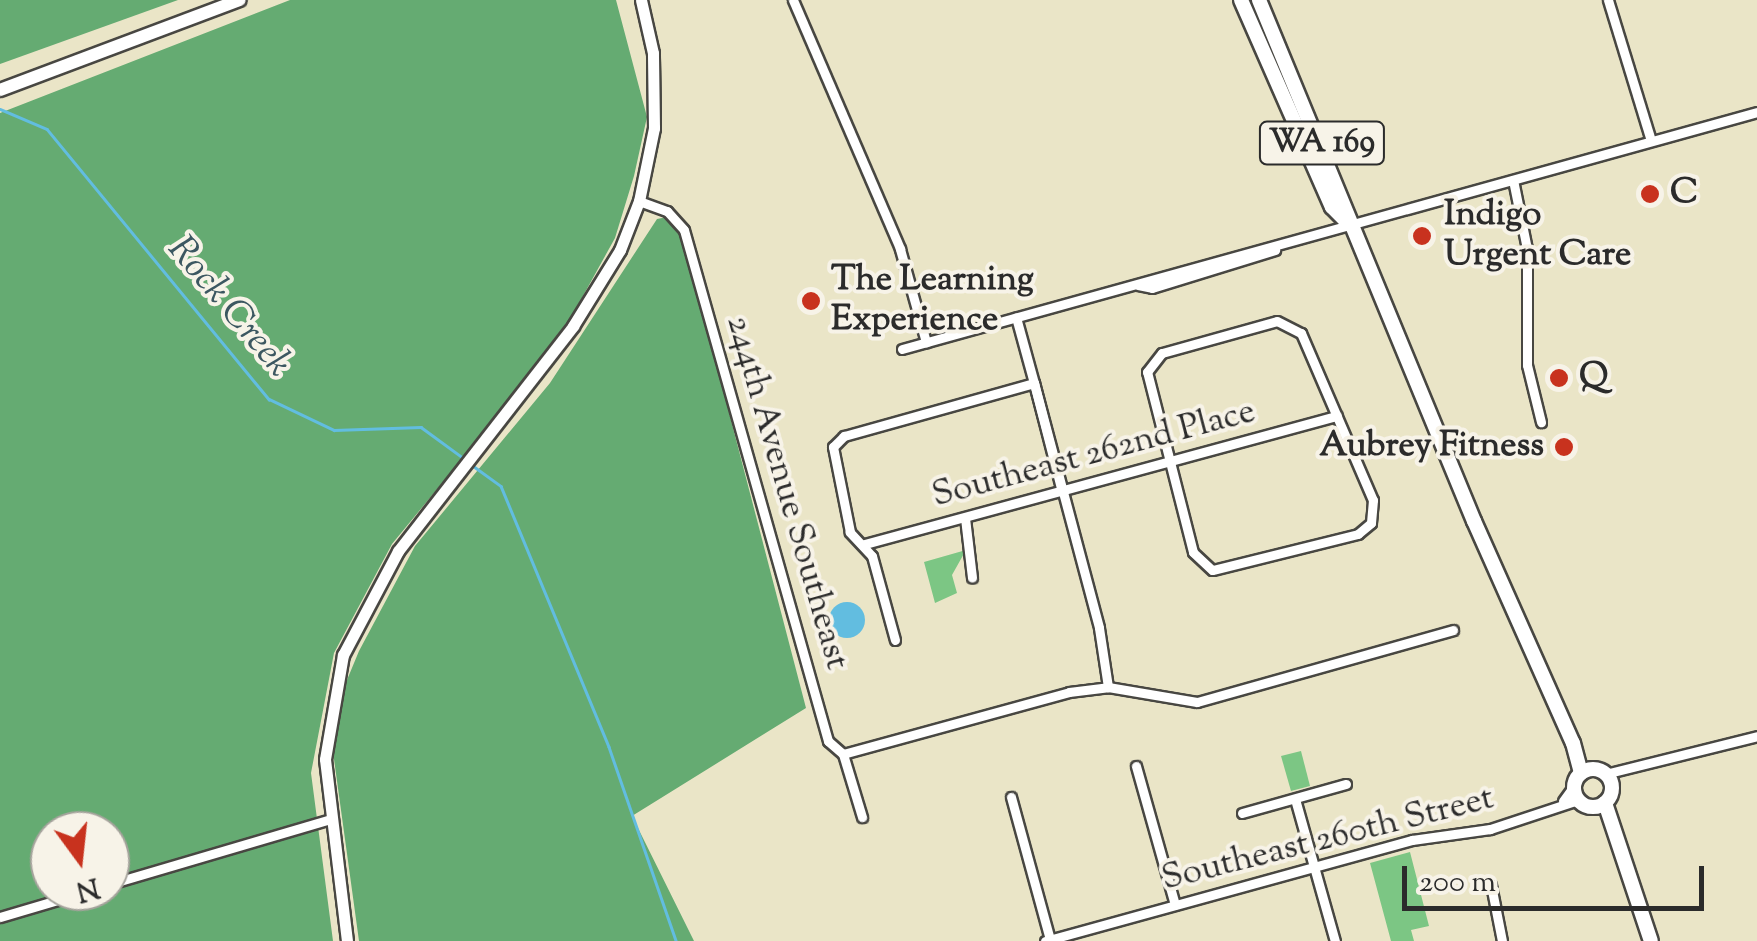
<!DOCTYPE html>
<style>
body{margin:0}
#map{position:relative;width:1757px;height:941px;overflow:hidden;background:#eae5c7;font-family:"Sorts Mill Goudy",serif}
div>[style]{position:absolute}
.green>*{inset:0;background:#7cc684}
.forest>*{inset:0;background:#65ab72}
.water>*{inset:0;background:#62bde0}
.round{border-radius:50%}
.stream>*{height:2.5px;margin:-1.25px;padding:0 1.25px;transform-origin:1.25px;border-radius:1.25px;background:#62bde0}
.roads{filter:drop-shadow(2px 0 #484742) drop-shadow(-2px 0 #484742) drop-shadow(0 2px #484742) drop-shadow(0 -2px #484742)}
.minor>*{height:9px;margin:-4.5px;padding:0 4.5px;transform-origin:4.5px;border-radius:4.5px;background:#fff}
.tertiary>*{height:11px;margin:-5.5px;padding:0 5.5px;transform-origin:5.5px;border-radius:5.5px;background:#fff}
.secondary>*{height:12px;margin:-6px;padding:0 6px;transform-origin:6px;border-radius:6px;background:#fff}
.primary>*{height:14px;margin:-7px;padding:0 7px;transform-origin:7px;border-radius:7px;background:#fff}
.primary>.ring{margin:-7px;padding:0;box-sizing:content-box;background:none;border:14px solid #fff;border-radius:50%}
.dots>*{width:28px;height:28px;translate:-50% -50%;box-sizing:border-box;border:5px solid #f7f3e8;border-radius:50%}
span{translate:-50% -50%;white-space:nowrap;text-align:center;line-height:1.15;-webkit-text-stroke:8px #f7f3e8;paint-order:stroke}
.shield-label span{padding:2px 8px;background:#f7f3e8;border:2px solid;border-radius:8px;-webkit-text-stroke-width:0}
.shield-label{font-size:32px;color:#2b2b2b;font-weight:700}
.poi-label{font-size:35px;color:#2b2b2b;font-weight:700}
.left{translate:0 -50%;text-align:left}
.right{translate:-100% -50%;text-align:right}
.street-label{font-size:35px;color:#2b2b2b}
.water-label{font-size:38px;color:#3c5761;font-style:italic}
.north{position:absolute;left:30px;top:811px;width:100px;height:100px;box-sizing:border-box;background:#f7f3e8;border:2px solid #a5a39c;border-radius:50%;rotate:165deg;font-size:28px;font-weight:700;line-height:40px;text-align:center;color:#2b2b2b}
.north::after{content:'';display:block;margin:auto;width:35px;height:45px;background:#c8321e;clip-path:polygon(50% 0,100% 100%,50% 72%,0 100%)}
.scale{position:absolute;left:1402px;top:866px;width:302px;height:45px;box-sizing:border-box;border:5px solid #2b2b2b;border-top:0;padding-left:12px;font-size:30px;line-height:35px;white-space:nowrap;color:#2b2b2b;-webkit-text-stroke:8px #f7f3e8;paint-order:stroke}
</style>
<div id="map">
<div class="green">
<i style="clip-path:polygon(966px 550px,952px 575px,957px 593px,935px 603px,924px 562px)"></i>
<i style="clip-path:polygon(1301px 751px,1310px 786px,1291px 791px,1281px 756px)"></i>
<i style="clip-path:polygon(1410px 852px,1429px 926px,1411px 930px,1414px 941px,1391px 941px,1370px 863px)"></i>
</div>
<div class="forest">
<i style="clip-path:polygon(0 0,178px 0,0 64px)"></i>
<i style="clip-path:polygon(evenodd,290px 0,616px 0,647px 117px,634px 176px,615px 238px,557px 343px,392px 544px,334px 653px,311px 773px,333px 941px,0 941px,0 113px,290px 0,50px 831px,110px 831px,110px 891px,50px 891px,50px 831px)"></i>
<i style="clip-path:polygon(667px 217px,683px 236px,806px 708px,632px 816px,694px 941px,359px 941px,333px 752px,342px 692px,359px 651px,415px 546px,550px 383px,657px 219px)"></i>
</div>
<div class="water">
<i class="round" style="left:829px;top:602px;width:36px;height:36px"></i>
</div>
<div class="stream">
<i style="left:0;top:109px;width:51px;rotate:23.1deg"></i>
<i style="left:47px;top:129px;width:350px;rotate:50.6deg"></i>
<i style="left:269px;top:399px;width:72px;rotate:25.5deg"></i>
<i style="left:334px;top:430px;width:87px;rotate:-2deg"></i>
<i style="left:421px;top:427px;width:51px;rotate:36.2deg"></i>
<i style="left:472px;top:465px;width:36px;rotate:36deg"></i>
<i style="left:501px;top:486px;width:282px;rotate:67.5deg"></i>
<i style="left:609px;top:747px;width:205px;rotate:70.9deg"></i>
</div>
<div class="roads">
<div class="minor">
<i style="left:793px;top:0;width:271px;rotate:66.7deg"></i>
<i style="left:900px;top:249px;width:97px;rotate:74.4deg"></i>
<i style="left:1608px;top:0;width:147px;rotate:73deg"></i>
<i style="left:1513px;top:180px;width:70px;rotate:78.5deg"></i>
<i style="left:1527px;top:249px;width:116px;rotate:90deg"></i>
<i style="left:1527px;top:365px;width:59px;rotate:76.2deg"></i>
<i style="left:639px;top:201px;width:30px;rotate:20deg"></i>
<i style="left:667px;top:211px;width:25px;rotate:48deg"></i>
<i style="left:684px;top:230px;width:531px;rotate:74.26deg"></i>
<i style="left:828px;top:741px;width:20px;rotate:41deg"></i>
<i style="left:843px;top:754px;width:66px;rotate:73.2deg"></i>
<i style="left:1138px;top:285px;width:14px;rotate:12deg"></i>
<i style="left:1152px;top:288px;width:129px;rotate:-17.2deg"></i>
<i style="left:1277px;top:321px;width:27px;rotate:27deg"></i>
<i style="left:1301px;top:333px;width:182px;rotate:66.7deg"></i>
<i style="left:1373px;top:500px;width:23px;rotate:95deg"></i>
<i style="left:1371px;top:523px;width:17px;rotate:140deg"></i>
<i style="left:1358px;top:534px;width:150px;rotate:166.1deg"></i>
<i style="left:1212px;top:570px;width:26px;rotate:-137deg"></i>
<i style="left:1193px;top:552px;width:186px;rotate:-104.3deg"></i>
<i style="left:1147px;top:372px;width:24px;rotate:-52deg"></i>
<i style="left:1162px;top:353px;width:119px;rotate:-15.5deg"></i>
<i style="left:902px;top:349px;width:887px;rotate:-15.49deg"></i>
<i style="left:1062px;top:492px;width:113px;rotate:-104.4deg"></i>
<i style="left:1034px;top:383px;width:253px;rotate:75.1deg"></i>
<i style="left:1099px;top:628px;width:60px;rotate:81.3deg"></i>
<i style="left:965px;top:518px;width:60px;rotate:83.3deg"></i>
<i style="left:865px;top:544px;width:489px;rotate:-15.2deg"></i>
<i style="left:895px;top:640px;width:87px;rotate:-105.3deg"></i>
<i style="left:872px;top:556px;width:33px;rotate:-133deg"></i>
<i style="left:850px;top:532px;width:87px;rotate:-101.3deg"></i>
<i style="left:833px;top:447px;width:16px;rotate:-45deg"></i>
<i style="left:844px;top:436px;width:197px;rotate:-15.6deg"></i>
<i style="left:1034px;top:383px;width:68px;rotate:-105.3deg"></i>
<i style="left:843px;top:754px;width:234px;rotate:-15.3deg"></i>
<i style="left:1069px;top:692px;width:39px;rotate:-7deg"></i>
<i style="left:1108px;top:687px;width:90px;rotate:9.6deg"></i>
<i style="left:1197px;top:702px;width:266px;rotate:-15.7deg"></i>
<i style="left:1136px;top:766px;width:144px;rotate:74.3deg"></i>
<i style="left:1605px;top:774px;width:157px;rotate:-14deg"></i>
<i style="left:1011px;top:797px;width:148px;rotate:74.7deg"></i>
<i style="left:1295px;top:799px;width:148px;rotate:74.3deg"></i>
<i style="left:1563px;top:801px;width:17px;rotate:-54deg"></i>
<i style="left:1242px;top:813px;width:108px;rotate:-15.6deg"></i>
<i style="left:110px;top:884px;width:230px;rotate:-16.4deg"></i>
<i style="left:1491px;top:885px;width:57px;rotate:78.9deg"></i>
<i style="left:0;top:917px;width:92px;rotate:-16.5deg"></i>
<i style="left:1045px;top:941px;width:381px;rotate:-15.4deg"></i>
<i style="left:1412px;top:840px;width:79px;rotate:-8deg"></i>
<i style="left:1490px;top:829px;width:93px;rotate:-18.2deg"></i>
</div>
<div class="tertiary">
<i style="left:347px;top:941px;width:183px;rotate:-96.9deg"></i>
<i style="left:325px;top:759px;width:106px;rotate:-80.2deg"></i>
<i style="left:343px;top:655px;width:118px;rotate:-62.1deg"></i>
<i style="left:398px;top:551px;width:285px;rotate:-52.1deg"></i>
<i style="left:573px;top:326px;width:89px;rotate:-58.3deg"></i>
<i style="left:620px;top:250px;width:53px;rotate:-68.8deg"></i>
<i style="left:639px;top:201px;width:75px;rotate:-78.4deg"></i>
<i style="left:654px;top:128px;width:75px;rotate:-90.8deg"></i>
<i style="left:653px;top:53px;width:54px;rotate:-102.8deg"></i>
</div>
<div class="secondary">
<i style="left:0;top:90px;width:256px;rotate:-20.6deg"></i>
</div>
<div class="primary">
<i style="left:1241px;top:0;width:226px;rotate:66.3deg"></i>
<i style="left:1332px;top:207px;width:25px;rotate:45deg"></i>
<i style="left:1259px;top:0;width:564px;rotate:67.58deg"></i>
<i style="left:1474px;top:521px;width:243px;rotate:66deg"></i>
<i style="left:1573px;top:743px;width:31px;rotate:75deg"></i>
<i class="ring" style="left:1574px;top:769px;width:24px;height:24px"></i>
<i style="left:1605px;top:803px;width:145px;rotate:71.6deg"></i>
</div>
</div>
<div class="dots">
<i style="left:1650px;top:194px;background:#c8321e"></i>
<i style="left:1422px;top:236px;background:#c8321e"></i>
<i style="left:811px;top:301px;background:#c8321e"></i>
<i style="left:1559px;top:378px;background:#c8321e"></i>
<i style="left:1564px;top:447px;background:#c8321e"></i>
</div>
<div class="shield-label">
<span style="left:1322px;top:143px">WA 169</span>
</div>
<div class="poi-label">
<span class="left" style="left:1670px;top:194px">C</span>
<span class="left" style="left:1444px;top:236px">Indigo<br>Urgent Care</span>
<span class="left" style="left:831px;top:301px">The Learning<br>Experience</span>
<span class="left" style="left:1579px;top:378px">Q</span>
<span class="right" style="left:1544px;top:447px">Aubrey Fitness</span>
</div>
<div class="street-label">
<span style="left:1094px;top:455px;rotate:-15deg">Southeast 262nd Place</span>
<span style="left:786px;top:493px;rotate:74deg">244th Avenue Southeast</span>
<span style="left:1328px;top:840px;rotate:-14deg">Southeast 260th Street</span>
</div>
<div class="water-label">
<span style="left:228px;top:308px;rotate:50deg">Rock Creek</span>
</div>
<div class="north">N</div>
<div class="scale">200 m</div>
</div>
